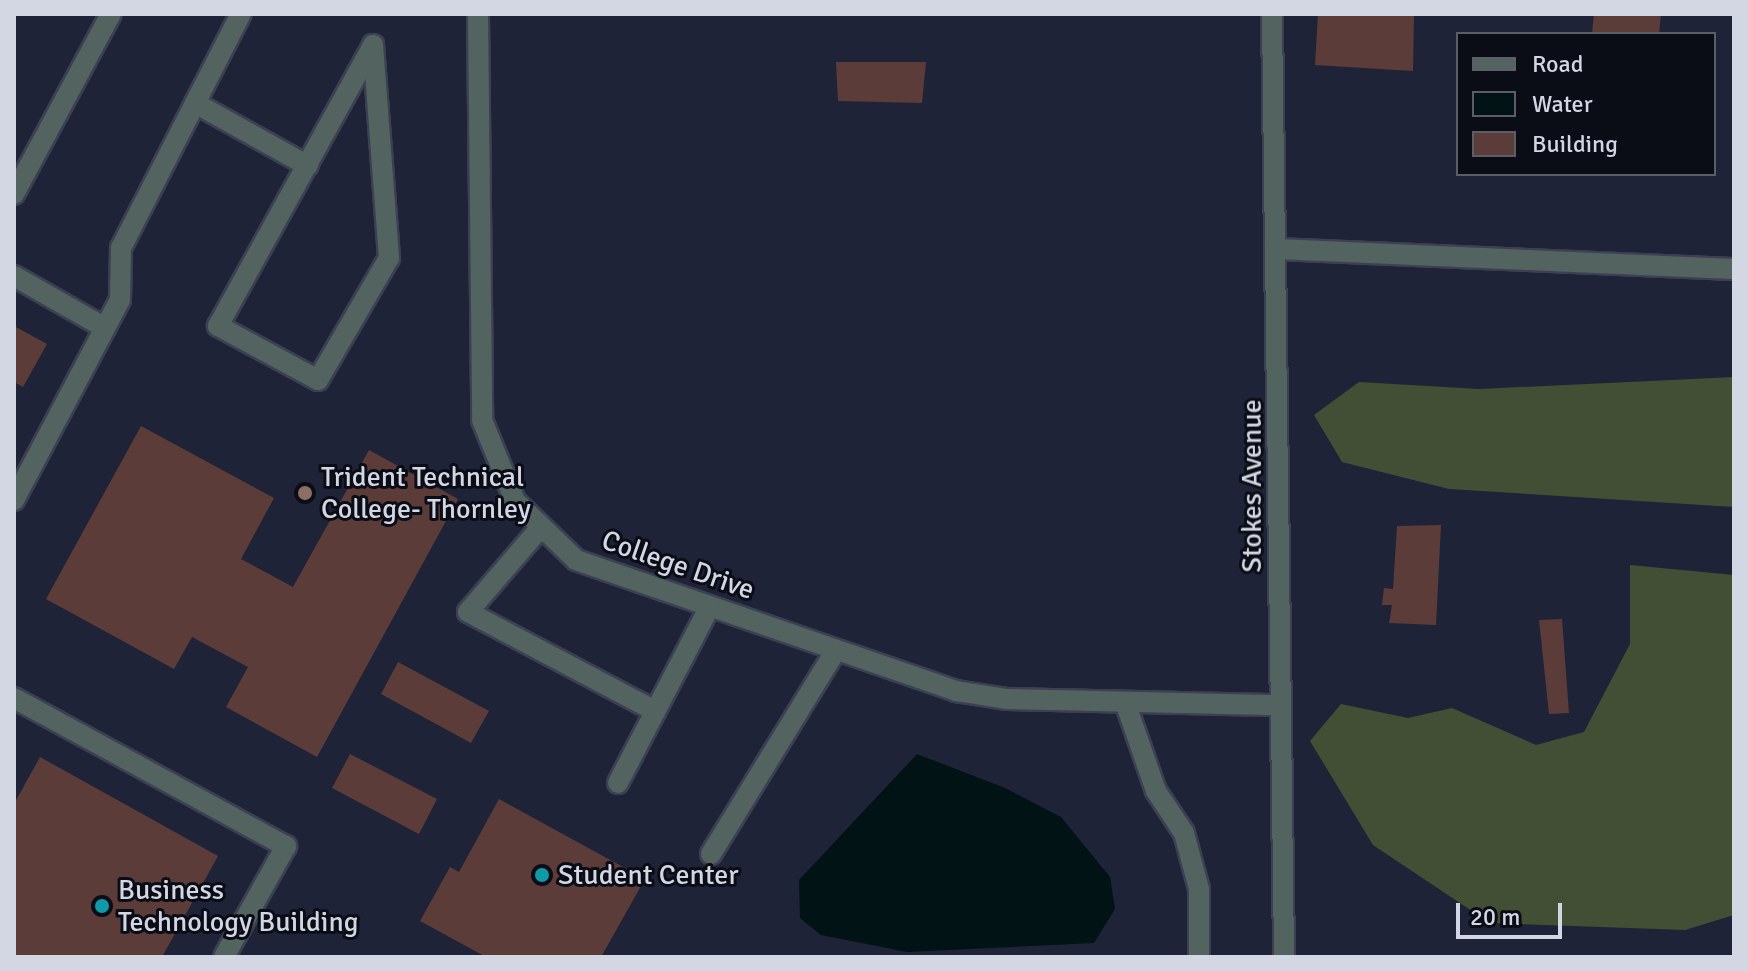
<!DOCTYPE html>
<style>
body{margin:0}
#map{position:relative;width:1748px;height:971px;overflow:hidden;background:#1f2337;font-family:Signika,sans-serif}
div>[style]{position:absolute}
.forest>*{inset:0;background:#434f34}
.water>*{inset:0;background:#011315}
.building>*{inset:0;background:#5c3c39}
.roads{filter:drop-shadow(2px 0 #3c4053) drop-shadow(-2px 0 #3c4053) drop-shadow(0 2px #3c4053) drop-shadow(0 -2px #3c4053)}
.minor>*{height:20px;margin:-10px;padding:0 10px;transform-origin:10px;border-radius:10px;background:#53635f}
.dots>*{width:22px;height:22px;translate:-50% -50%;box-sizing:border-box;border:4px solid #0b0d16;border-radius:50%}
span{translate:-50% -50%;white-space:nowrap;text-align:center;line-height:1.15;-webkit-text-stroke:6px #0b0d16;paint-order:stroke}
.poi-label{font-size:28px;color:#d3d6e3}
.left{translate:0 -50%;text-align:left}
.street-label{font-size:28px;color:#d3d6e3}
.frame{position:absolute;inset:0;border:16px solid #d3d6e3;pointer-events:none}
.legend{position:absolute;left:1456px;top:32px;width:260px;height:144px;box-sizing:border-box;background:#0b0d16;border:2px solid #5b5d68;margin:0;padding:10px 14px;list-style:none;font-size:24px;color:#d3d6e3}
.legend li{display:flex;align-items:center;gap:16px;height:40px}
.legend b{width:40px;border:2px solid #5b5d68}
.scale{position:absolute;left:1456px;top:903px;width:106px;height:36px;box-sizing:border-box;border:4px solid #d3d6e3;border-top:0;padding-left:10px;font-size:24px;line-height:28px;white-space:nowrap;color:#d3d6e3;-webkit-text-stroke:6px #0b0d16;paint-order:stroke}
</style>
<div id="map">
<div class="forest">
<i style="clip-path:polygon(1734px 377px,1734px 507px,1449px 489px,1342px 462px,1314px 415px,1359px 382px,1479px 389px)"></i>
<i style="clip-path:polygon(1630px 565px,1734px 575px,1734px 915px,1685px 930px,1490px 923px,1373px 845px,1310px 741px,1341px 704px,1408px 718px,1452px 708px,1536px 745px,1584px 732px,1630px 644px)"></i>
</div>
<div class="water">
<i style="clip-path:polygon(917px 754px,1005px 788px,1061px 817px,1110px 877px,1115px 909px,1094px 943px,907px 952px,821px 935px,800px 918px,799px 880px)"></i>
</div>
<div class="building">
<i style="clip-path:polygon(1318px 14px,1414px 14px,1413px 71px,1315px 65px)"></i>
<i style="clip-path:polygon(1594px 14px,1661px 14px,1659px 34px,1592px 34px)"></i>
<i style="clip-path:polygon(836px 62px,926px 62px,922px 103px,838px 101px)"></i>
<i style="clip-path:polygon(14px 326px,47px 344px,23px 387px,14px 382px)"></i>
<i style="clip-path:polygon(141px 426px,274px 498px,241px 559px,293px 587px,369px 450px,458px 499px,317px 757px,226px 707px,248px 667px,192px 637px,174px 669px,46px 599px)"></i>
<i style="clip-path:polygon(1441px 525px,1436px 625px,1389px 623px,1392px 605px,1382px 605px,1384px 588px,1393px 589px,1397px 526px)"></i>
<i style="clip-path:polygon(1562px 619px,1569px 713px,1549px 714px,1539px 620px)"></i>
<i style="clip-path:polygon(398px 662px,489px 711px,471px 743px,381px 694px)"></i>
<i style="clip-path:polygon(350px 754px,437px 799px,419px 834px,332px 788px)"></i>
<i style="clip-path:polygon(40px 757px,218px 856px,162px 957px,14px 957px,14px 804px)"></i>
<i style="clip-path:polygon(499px 799px,645px 879px,601px 957px,486px 957px,420px 921px,450px 867px,459px 872px)"></i>
</div>
<div class="roads">
<div class="minor">
<i style="left:478px;top:14px;width:406px;rotate:89.4deg"></i>
<i style="left:482px;top:420px;width:87px;rotate:67.8deg"></i>
<i style="left:515px;top:501px;width:85px;rotate:44deg"></i>
<i style="left:576px;top:560px;width:402px;rotate:19deg"></i>
<i style="left:956px;top:691px;width:52px;rotate:8.9deg"></i>
<i style="left:1007px;top:699px;width:273px;rotate:1.3deg"></i>
<i style="left:1272px;top:14px;width:943px;rotate:89.27deg"></i>
<i style="left:373px;top:45px;width:214px;rotate:85.7deg"></i>
<i style="left:389px;top:258px;width:141px;rotate:120.2deg"></i>
<i style="left:318px;top:380px;width:114px;rotate:-151.6deg"></i>
<i style="left:218px;top:326px;width:321px;rotate:-61.1deg"></i>
<i style="left:195px;top:103px;width:129px;rotate:29.1deg"></i>
<i style="left:14px;top:194px;width:204px;rotate:-61.7deg"></i>
<i style="left:1276px;top:249px;width:458px;rotate:2.5deg"></i>
<i style="left:14px;top:276px;width:105px;rotate:29.7deg"></i>
<i style="left:14px;top:500px;width:226px;rotate:-62.1deg"></i>
<i style="left:120px;top:300px;width:52px;rotate:-88.9deg"></i>
<i style="left:121px;top:248px;width:263px;rotate:-62.9deg"></i>
<i style="left:541px;top:527px;width:112px;rotate:130.7deg"></i>
<i style="left:468px;top:612px;width:212px;rotate:27.9deg"></i>
<i style="left:14px;top:698px;width:310px;rotate:28.6deg"></i>
<i style="left:286px;top:846px;width:127px;rotate:119.2deg"></i>
<i style="left:1125px;top:702px;width:94px;rotate:70.8deg"></i>
<i style="left:1156px;top:791px;width:50px;rotate:56.3deg"></i>
<i style="left:1184px;top:833px;width:58px;rotate:75deg"></i>
<i style="left:1199px;top:889px;width:68px;rotate:90deg"></i>
<i style="left:618px;top:783px;width:199px;rotate:-62.5deg"></i>
<i style="left:711px;top:854px;width:239px;rotate:-58.5deg"></i>
</div>
</div>
<div class="dots">
<i style="left:305px;top:493px;background:#8d6e63"></i>
<i style="left:542px;top:875px;background:#0f9aa8"></i>
<i style="left:102px;top:906px;background:#0f9aa8"></i>
</div>
<div class="poi-label">
<span class="left" style="left:321px;top:493px">Trident Technical<br>College- Thornley</span>
<span class="left" style="left:558px;top:875px">Student Center</span>
<span class="left" style="left:118px;top:906px">Business<br>Technology Building</span>
</div>
<div class="street-label">
<span style="left:1252px;top:486px;rotate:-90deg">Stokes Avenue</span>
<span style="left:678px;top:565px;rotate:19deg">College Drive</span>
</div>
<div class="frame"></div>
<ul class="legend">
<li><b style="height:10px;background:#53635f"></b>Road</li>
<li><b style="height:22px;background:#011315"></b>Water</li>
<li><b style="height:22px;background:#5c3c39"></b>Building</li>
</ul>
<div class="scale">20 m</div>
</div>
